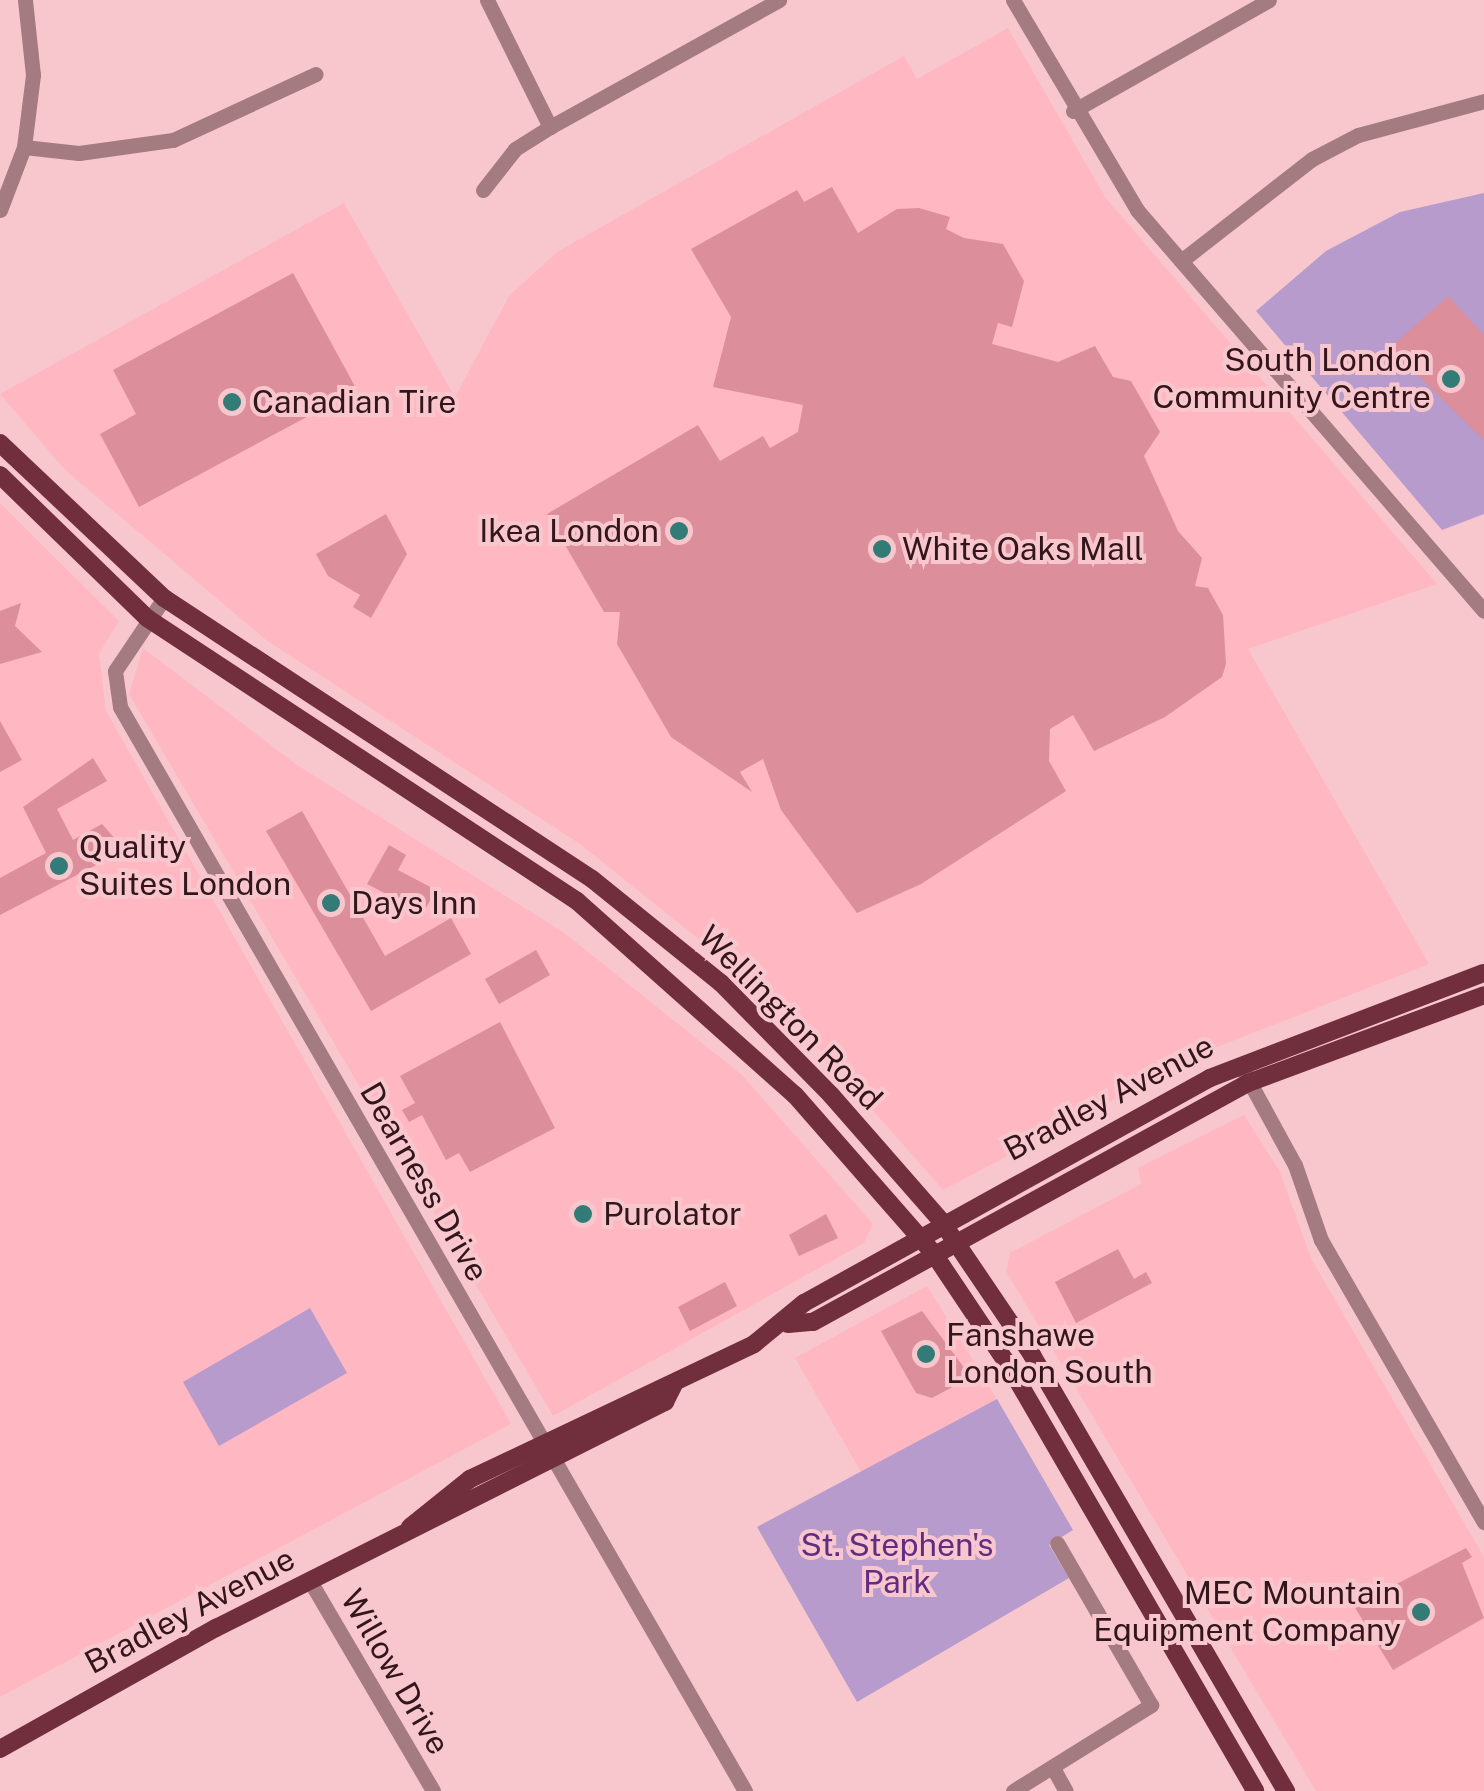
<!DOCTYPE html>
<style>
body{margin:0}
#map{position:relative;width:1484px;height:1791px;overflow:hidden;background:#f8c7ce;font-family:"Public Sans",sans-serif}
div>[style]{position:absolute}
.built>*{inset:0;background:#ffb7c2}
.green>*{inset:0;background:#b69bcc}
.building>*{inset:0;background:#dc8e9b}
.minor>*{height:15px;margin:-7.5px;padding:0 7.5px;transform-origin:7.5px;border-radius:7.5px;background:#a37b80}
.major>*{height:18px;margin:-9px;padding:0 9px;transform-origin:9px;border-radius:9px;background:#712e3c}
.dots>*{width:28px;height:28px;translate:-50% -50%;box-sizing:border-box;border:5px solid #f8c7ce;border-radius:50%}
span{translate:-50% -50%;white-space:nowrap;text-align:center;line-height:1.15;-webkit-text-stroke:8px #f8c7ce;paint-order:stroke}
.poi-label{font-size:32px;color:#33161b}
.right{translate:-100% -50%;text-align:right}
.left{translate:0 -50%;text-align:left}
.street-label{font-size:32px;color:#33161b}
.park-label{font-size:32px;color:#602d83}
</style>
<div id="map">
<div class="built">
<i style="clip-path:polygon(1008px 28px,1105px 197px,1437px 584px,1248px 649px,1429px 964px,1207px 1051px,943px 1190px,811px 1040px,721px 957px,580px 844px,266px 640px,65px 470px,0 394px,344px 203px,455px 397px,509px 296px,557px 252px,904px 56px,917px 79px)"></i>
<i style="clip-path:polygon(0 503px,119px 621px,99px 654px,106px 711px,511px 1424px,0 1697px)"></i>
<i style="clip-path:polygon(143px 648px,297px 765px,563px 932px,742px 1075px,873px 1224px,864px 1243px,553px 1416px,129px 694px)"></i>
<i style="clip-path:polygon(1244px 1115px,1279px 1170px,1312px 1260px,1484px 1557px,1484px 1791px,1316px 1791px,1006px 1271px,1010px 1253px,1141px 1184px,1138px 1168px)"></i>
<i style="clip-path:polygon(927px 1286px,997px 1399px,861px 1472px,795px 1358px)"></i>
</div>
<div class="green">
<i style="clip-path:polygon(1484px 193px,1484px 514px,1442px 530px,1256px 311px,1326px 251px,1400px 212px)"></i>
<i style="clip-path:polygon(310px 1308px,347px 1373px,219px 1446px,183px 1382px)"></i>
<i style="clip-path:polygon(997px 1399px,1073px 1530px,1049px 1545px,1069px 1578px,857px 1702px,757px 1527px)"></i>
</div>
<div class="building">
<i style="clip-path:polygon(832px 187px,858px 233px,897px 209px,919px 208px,950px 217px,946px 229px,964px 238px,1003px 244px,1024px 281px,1012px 327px,998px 323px,992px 344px,1058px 362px,1095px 346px,1113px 377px,1131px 381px,1160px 432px,1144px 456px,1178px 531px,1202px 558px,1195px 586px,1208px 588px,1223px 615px,1226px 664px,1222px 677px,1165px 717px,1094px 751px,1073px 715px,1050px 729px,1049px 761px,1066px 791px,921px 884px,857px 913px,781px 810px,763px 759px,740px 772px,752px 792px,671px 737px,617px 644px,620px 612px,604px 612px,547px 514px,698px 425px,720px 461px,763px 436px,770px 448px,798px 432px,803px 405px,713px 387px,731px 317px,691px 249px,797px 190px,804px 202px)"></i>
<i style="clip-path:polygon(293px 273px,357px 390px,139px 507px,100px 434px,136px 414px,113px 370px)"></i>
<i style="clip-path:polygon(1448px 296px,1484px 335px,1484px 440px,1390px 348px)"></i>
<i style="clip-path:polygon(386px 514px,407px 554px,371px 618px,353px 607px,360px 595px,328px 576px,316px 554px)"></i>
<i style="clip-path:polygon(21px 603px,15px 626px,42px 652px,0 664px,0 611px)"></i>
<i style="clip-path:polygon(0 721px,22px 760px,0 772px)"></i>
<i style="clip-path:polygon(93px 758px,107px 781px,57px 809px,73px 840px,102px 824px,125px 850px,0 915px,0 878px,46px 853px,23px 807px)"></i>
<i style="clip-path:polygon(302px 811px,385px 956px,451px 918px,471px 954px,371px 1011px,266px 831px)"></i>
<i style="clip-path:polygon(389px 845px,406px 855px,398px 870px,436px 890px,423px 913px,367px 884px)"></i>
<i style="clip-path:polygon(536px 950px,550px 975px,499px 1004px,485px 979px)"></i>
<i style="clip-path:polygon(500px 1022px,555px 1128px,470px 1172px,459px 1153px,446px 1160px,422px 1115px,409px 1122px,402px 1110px,415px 1103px,400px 1076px)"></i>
<i style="clip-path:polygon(826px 1214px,838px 1238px,799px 1256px,789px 1235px)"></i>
<i style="clip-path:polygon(1118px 1249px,1134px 1279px,1146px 1272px,1152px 1283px,1076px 1323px,1055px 1282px)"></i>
<i style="clip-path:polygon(725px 1282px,737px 1306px,690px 1331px,678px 1307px)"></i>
<i style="clip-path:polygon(922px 1311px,971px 1377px,932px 1398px,916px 1393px,881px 1331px)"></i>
<i style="clip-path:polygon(1466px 1548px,1472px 1557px,1462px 1563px,1484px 1618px,1393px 1670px,1354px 1606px)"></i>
</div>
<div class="minor">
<i style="left:487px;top:0;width:142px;rotate:63.6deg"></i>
<i style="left:550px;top:127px;width:262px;rotate:-29deg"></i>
<i style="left:1013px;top:0;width:244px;rotate:59.4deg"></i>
<i style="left:1137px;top:210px;width:530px;rotate:49.13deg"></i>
<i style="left:1073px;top:111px;width:225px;rotate:-29.5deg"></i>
<i style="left:24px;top:147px;width:55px;rotate:6.2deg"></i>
<i style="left:79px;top:153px;width:95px;rotate:-7.9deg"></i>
<i style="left:173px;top:140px;width:157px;rotate:-24.8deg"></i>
<i style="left:483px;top:190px;width:52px;rotate:-52deg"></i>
<i style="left:515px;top:149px;width:41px;rotate:-32.2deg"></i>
<i style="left:0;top:210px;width:67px;rotate:-69.1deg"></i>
<i style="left:24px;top:147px;width:73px;rotate:-82.9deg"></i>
<i style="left:33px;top:75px;width:75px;rotate:-96.1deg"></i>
<i style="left:1181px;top:261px;width:166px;rotate:-37.9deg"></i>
<i style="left:1312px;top:159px;width:52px;rotate:-27.6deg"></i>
<i style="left:1358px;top:135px;width:131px;rotate:-15.1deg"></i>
<i style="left:164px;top:598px;width:88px;rotate:123.9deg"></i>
<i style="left:115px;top:671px;width:36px;rotate:82deg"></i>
<i style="left:120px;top:707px;width:1251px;rotate:60.03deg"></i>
<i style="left:1244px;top:1072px;width:106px;rotate:61.3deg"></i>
<i style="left:1295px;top:1165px;width:79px;rotate:70.9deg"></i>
<i style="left:1321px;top:1240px;width:326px;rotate:60deg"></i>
<i style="left:310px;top:1581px;width:243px;rotate:59.6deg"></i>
<i style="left:1053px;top:1768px;width:26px;rotate:61deg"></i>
<i style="left:1013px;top:1791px;width:163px;rotate:-31.9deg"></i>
<i style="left:1151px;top:1705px;width:187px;rotate:-120.1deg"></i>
</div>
<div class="major">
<i style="left:0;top:443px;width:226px;rotate:43.4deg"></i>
<i style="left:164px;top:598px;width:512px;rotate:33.29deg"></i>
<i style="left:592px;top:879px;width:166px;rotate:38.9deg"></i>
<i style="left:721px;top:983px;width:157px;rotate:45.5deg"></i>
<i style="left:831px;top:1095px;width:169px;rotate:48.8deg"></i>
<i style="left:942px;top:1222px;width:161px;rotate:55.9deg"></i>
<i style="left:1032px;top:1355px;width:505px;rotate:59.78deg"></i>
<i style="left:0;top:475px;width:205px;rotate:44.2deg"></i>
<i style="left:147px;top:618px;width:515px;rotate:33.35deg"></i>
<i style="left:577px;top:901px;width:292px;rotate:41.7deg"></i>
<i style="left:795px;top:1095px;width:211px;rotate:48.8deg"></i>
<i style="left:934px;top:1254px;width:135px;rotate:56.2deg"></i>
<i style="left:1009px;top:1366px;width:491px;rotate:59.9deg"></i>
<i style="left:788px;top:1324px;width:25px;rotate:-5deg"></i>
<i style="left:813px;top:1322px;width:496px;rotate:-28.8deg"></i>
<i style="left:1248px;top:1083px;width:252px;rotate:-20.4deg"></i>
<i style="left:410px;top:1527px;width:77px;rotate:-38.7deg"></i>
<i style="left:470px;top:1479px;width:314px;rotate:-25.4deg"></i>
<i style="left:754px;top:1344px;width:65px;rotate:-39.4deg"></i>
<i style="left:804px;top:1303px;width:464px;rotate:-29deg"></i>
<i style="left:1210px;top:1078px;width:293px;rotate:-21deg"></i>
<i style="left:0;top:1749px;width:248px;rotate:-29.3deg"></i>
<i style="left:216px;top:1628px;width:503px;rotate:-26.72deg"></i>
<i style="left:665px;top:1402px;width:18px;rotate:-63deg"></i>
</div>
<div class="dots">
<i style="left:1451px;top:379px;background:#337b76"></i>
<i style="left:232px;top:402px;background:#337b76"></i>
<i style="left:679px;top:531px;background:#337b76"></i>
<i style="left:882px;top:549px;background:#337b76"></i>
<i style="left:59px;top:866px;background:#337b76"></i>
<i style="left:331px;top:903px;background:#337b76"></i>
<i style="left:583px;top:1214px;background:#337b76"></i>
<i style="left:926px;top:1354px;background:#337b76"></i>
<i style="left:1421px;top:1612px;background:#337b76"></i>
</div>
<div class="poi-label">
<span class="right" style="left:1431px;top:379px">South London<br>Community Centre</span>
<span class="left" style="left:252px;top:402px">Canadian Tire</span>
<span class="right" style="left:659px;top:531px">Ikea London</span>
<span class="left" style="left:902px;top:549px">White Oaks Mall</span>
<span class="left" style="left:79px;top:866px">Quality<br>Suites London</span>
<span class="left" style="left:351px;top:903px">Days Inn</span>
<span class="left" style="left:603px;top:1214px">Purolator</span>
<span class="left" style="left:946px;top:1354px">Fanshawe<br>London South</span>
<span class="right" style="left:1401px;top:1612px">MEC Mountain<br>Equipment Company</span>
</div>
<div class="street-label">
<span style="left:790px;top:1018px;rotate:45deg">Wellington Road</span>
<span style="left:1109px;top:1098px;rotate:-28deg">Bradley Avenue</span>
<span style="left:424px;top:1182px;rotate:60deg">Dearness Drive</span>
<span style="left:190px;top:1611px;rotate:-28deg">Bradley Avenue</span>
<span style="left:395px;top:1672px;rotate:60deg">Willow Drive</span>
</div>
<div class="park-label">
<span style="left:897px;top:1564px">St. Stephen's<br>Park</span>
</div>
</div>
